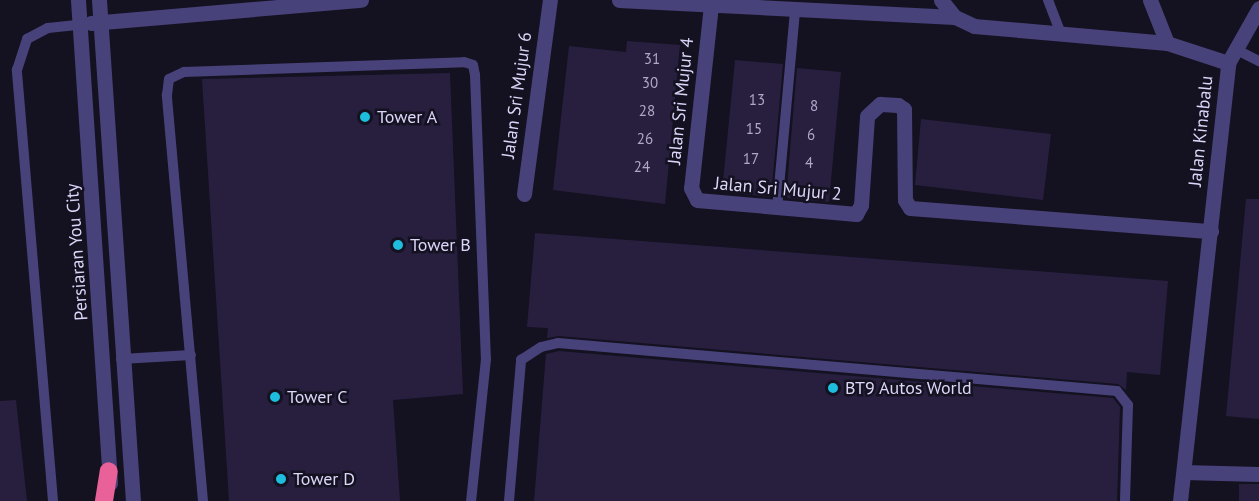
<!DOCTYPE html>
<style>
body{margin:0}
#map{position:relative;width:1259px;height:501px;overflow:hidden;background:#141121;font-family:"PT Sans",sans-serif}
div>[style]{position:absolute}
.building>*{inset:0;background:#281f3f}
.lane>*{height:10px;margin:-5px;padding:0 5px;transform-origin:5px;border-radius:5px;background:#48427a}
.street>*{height:15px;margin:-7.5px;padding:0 7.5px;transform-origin:7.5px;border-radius:7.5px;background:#48427a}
.highway>*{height:18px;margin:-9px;padding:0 9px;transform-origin:9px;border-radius:9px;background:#e96199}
.dots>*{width:16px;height:16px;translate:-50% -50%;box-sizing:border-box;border:3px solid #141121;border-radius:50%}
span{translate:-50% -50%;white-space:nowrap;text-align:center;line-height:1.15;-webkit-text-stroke:5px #141121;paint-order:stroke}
.number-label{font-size:15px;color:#afa8ca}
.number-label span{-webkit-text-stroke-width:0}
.street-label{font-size:18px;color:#dcd6f9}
.poi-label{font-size:18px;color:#dcd6f9}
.left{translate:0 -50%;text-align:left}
</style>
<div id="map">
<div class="building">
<i style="clip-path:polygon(627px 41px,680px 45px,665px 204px,553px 190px,569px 46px,626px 52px)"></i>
<i style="clip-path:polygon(735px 60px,783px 64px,771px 197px,722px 192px)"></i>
<i style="clip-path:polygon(797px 68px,841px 72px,829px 202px,786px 198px)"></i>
<i style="clip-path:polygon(450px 73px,463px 394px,393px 400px,400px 501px,229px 501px,202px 79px)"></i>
<i style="clip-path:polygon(921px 119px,1051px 134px,1043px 200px,915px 185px)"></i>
<i style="clip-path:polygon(1246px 199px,1259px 199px,1259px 419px,1226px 416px)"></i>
<i style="clip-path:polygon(535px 233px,1168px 281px,1160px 375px,1127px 372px,1126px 390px,1118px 384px,559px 336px,547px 338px,548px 328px,527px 327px)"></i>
<i style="clip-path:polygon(559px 351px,1113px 398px,1120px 407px,1117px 501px,534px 501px,546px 354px)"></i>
<i style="clip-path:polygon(16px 400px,27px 501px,0 501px,0 401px)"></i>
<i style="clip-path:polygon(1239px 484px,1259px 484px,1259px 501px,1239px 501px)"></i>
</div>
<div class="lane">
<i style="left:1048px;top:0;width:36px;rotate:69deg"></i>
<i style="left:1237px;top:50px;width:25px;rotate:27deg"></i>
<i style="left:777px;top:209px;width:200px;rotate:-84.8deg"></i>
<i style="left:121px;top:359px;width:70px;rotate:-3.3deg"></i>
<i style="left:53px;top:501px;width:433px;rotate:-94.8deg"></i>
<i style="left:17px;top:70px;width:33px;rotate:-72deg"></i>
<i style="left:27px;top:39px;width:24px;rotate:-28deg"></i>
<i style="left:48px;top:28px;width:31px;rotate:-6deg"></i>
<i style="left:203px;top:501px;width:408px;rotate:-95.1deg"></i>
<i style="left:167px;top:95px;width:16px;rotate:-83deg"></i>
<i style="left:169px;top:79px;width:17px;rotate:-25deg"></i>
<i style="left:184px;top:72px;width:280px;rotate:-2deg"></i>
<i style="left:464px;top:62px;width:9px;rotate:18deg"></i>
<i style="left:473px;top:65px;width:10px;rotate:79deg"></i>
<i style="left:475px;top:75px;width:284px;rotate:87.8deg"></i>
<i style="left:486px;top:359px;width:143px;rotate:96deg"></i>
<i style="left:509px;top:501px;width:142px;rotate:-85.1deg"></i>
<i style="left:521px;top:360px;width:24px;rotate:-33deg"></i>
<i style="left:541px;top:347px;width:17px;rotate:-13deg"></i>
<i style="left:558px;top:343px;width:561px;rotate:4.91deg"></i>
<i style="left:1117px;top:391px;width:18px;rotate:52deg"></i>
<i style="left:1128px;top:405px;width:96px;rotate:91.8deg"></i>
</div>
<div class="street">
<i style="left:78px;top:0;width:484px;rotate:86.2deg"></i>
<i style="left:99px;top:0;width:502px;rotate:86.12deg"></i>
<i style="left:619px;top:0;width:336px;rotate:2.9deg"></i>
<i style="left:941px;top:0;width:22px;rotate:51deg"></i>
<i style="left:955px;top:17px;width:21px;rotate:25deg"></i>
<i style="left:974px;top:26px;width:194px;rotate:5deg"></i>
<i style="left:1167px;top:43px;width:64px;rotate:18.2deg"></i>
<i style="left:1150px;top:0;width:46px;rotate:68.4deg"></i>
<i style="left:711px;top:5px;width:184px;rotate:96.2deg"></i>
<i style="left:691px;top:188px;width:13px;rotate:63deg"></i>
<i style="left:697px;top:200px;width:160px;rotate:5deg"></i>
<i style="left:856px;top:214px;width:10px;rotate:-61deg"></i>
<i style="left:861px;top:205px;width:89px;rotate:-86.1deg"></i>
<i style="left:867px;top:116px;width:18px;rotate:-43deg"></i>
<i style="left:880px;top:104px;width:18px;rotate:3deg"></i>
<i style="left:898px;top:105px;width:7px;rotate:34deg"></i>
<i style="left:904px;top:109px;width:91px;rotate:89.4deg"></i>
<i style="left:905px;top:200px;width:9px;rotate:58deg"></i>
<i style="left:910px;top:208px;width:302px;rotate:4.4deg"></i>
<i style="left:91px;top:23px;width:271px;rotate:-4.9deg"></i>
<i style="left:524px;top:194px;width:196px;rotate:-82.4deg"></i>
<i style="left:1184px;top:472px;width:75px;rotate:1.5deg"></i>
<i style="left:1180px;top:501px;width:441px;rotate:-83.7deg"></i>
<i style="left:1228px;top:63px;width:63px;rotate:-60.6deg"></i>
</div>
<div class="highway">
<i style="left:104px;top:501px;width:30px;rotate:-81deg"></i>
</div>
<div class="dots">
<i style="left:365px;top:117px;background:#1ebddd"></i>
<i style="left:398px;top:245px;background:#1ebddd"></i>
<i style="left:833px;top:388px;background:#1ebddd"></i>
<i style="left:275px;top:397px;background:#1ebddd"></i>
<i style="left:281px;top:479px;background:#1ebddd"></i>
</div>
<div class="number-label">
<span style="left:652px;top:59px">31</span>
<span style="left:650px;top:83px">30</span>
<span style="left:757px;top:100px">13</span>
<span style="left:814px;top:106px">8</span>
<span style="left:647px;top:111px">28</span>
<span style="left:754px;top:129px">15</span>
<span style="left:811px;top:135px">6</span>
<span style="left:645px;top:139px">26</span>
<span style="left:751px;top:159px">17</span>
<span style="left:809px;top:163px">4</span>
<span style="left:642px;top:167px">24</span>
</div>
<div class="street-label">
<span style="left:517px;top:95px;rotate:-82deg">Jalan Sri Mujur 6</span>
<span style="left:681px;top:101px;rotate:-84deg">Jalan Sri Mujur 4</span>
<span style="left:1201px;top:131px;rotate:-84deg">Jalan Kinabalu</span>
<span style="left:778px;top:189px;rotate:5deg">Jalan Sri Mujur 2</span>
<span style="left:77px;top:252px;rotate:-94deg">Persiaran You City</span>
</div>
<div class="poi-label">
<span class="left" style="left:377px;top:117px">Tower A</span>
<span class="left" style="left:410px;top:245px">Tower B</span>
<span class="left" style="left:845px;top:388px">BT9 Autos World</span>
<span class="left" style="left:287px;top:397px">Tower C</span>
<span class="left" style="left:293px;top:479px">Tower D</span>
</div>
</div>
